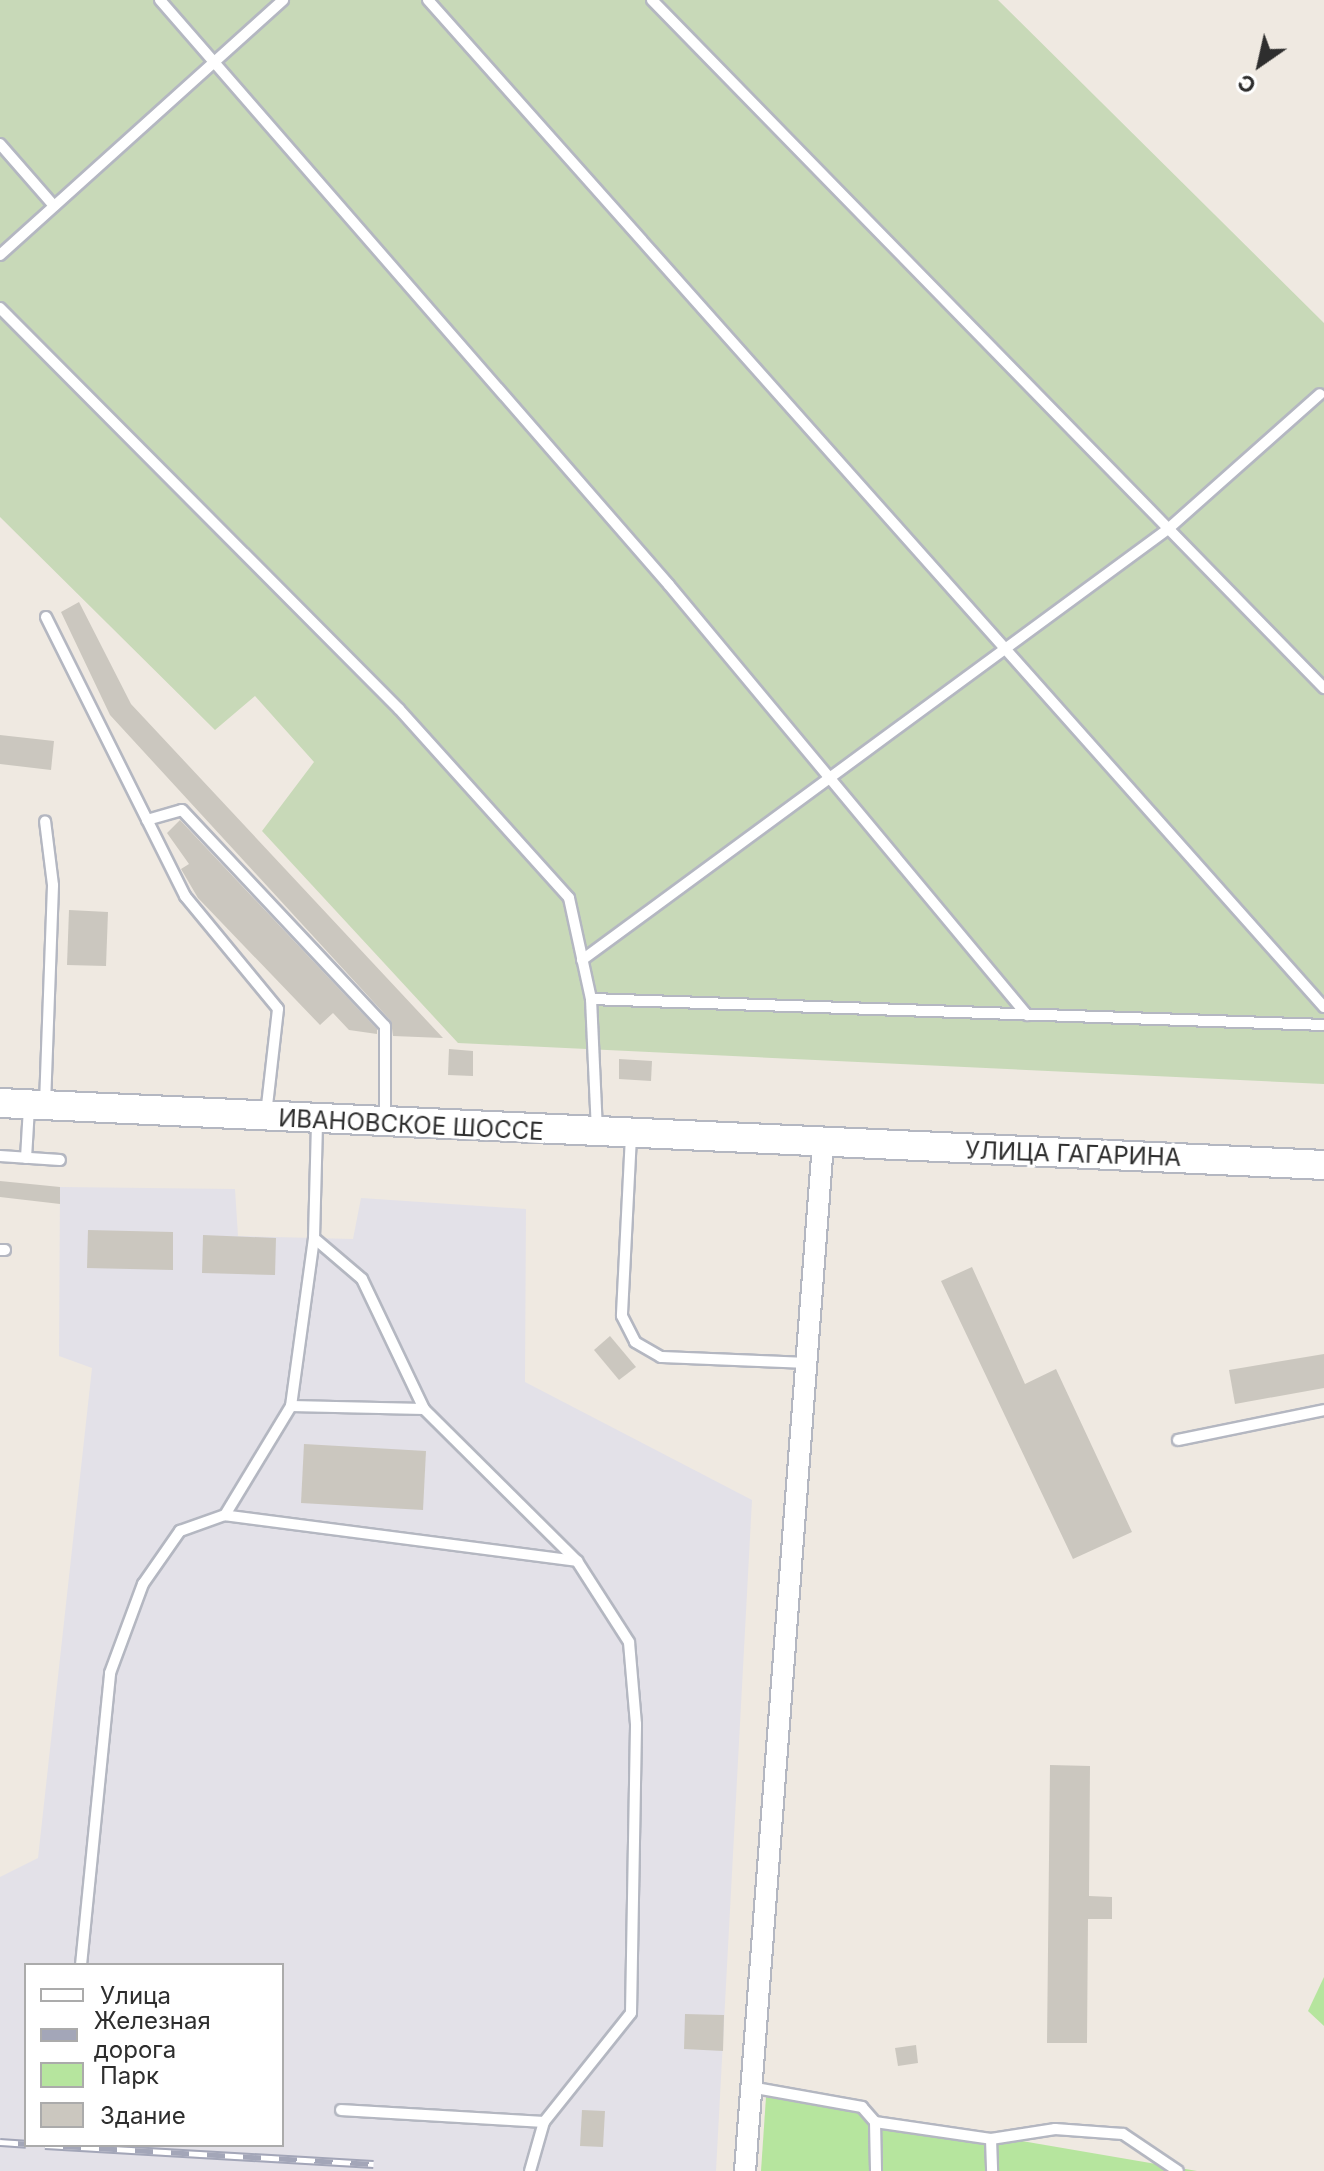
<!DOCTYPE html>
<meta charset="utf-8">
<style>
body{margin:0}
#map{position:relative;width:1324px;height:2171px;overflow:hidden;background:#efe9e1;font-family:Inter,sans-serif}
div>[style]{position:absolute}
.industrial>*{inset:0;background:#e3e1e8}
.green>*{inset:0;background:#b6e59e}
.cemetery>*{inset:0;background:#c8d9b8}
.building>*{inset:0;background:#cbc7bf}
.roads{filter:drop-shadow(2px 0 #b4b7c1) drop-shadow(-2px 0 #b4b7c1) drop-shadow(0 2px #b4b7c1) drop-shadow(0 -2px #b4b7c1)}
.lane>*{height:10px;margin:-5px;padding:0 5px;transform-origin:5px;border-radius:5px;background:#fff}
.street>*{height:20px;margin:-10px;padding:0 10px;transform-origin:10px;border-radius:10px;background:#fff}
.secondary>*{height:28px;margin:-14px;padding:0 14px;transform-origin:14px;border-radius:14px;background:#fff}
.rail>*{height:9px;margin-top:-4.5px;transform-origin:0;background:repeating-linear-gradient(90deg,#fff 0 18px,#a3a6b8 0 36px);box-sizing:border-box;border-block:2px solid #a3a6b8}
span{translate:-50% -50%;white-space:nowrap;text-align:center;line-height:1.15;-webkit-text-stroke:6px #fff;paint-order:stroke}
.street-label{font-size:24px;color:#2e2e2e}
.legend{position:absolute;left:24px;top:1963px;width:260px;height:184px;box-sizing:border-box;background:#fff;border:2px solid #ababab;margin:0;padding:10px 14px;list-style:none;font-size:24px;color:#2e2e2e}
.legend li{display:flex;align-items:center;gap:16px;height:40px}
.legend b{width:40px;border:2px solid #ababab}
.north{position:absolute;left:1220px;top:24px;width:80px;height:80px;-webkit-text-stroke:6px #fff;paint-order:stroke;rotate:214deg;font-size:22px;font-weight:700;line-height:32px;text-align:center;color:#2e2e2e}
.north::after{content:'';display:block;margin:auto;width:28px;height:36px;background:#2e2e2e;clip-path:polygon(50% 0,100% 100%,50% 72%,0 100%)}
</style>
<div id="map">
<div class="industrial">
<i style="clip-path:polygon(evenodd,60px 1187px,235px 1189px,238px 1236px,353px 1239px,361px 1198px,526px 1209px,525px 1382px,752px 1500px,716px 2171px,0 2171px,0 1877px,38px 1858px,92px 1368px,59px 1356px,60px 1187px,26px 1965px,282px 1965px,282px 2145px,26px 2145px,26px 1965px)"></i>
</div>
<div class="green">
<i style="clip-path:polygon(1324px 1977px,1324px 2026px,1308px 2011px)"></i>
<i style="clip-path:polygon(766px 2097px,1197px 2171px,761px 2171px)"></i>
</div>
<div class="cemetery">
<i style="clip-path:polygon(0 0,998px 0,1324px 323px,1324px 1084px,458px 1043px,262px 831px,314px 762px,255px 696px,215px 730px,0 517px)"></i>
</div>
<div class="building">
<i style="clip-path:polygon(79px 602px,131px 704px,443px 1038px,393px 1036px,391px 1021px,110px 715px,61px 612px)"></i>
<i style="clip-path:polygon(0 735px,54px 741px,51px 770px,0 764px)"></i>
<i style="clip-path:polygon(180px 820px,377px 1029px,377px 1034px,349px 1030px,333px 1013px,320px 1025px,198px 898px,181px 869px,189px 864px,167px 833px)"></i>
<i style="clip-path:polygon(69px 910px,108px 912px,106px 966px,67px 965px)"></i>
<i style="clip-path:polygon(449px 1049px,473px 1051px,473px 1076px,448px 1075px)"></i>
<i style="clip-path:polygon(619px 1059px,652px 1061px,651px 1081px,619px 1079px)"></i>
<i style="clip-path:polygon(0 1181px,60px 1187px,60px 1204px,0 1197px)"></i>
<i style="clip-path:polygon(88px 1230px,173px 1232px,173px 1270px,87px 1268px)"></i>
<i style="clip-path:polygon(203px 1235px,276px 1238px,275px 1275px,202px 1273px)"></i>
<i style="clip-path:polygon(972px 1267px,1025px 1384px,1056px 1369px,1132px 1532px,1073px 1559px,941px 1281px)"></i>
<i style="clip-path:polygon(610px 1336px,636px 1367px,619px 1380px,594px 1350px)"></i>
<i style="clip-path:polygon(1324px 1354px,1324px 1388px,1235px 1404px,1229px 1370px)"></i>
<i style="clip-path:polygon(304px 1444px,426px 1451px,423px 1510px,301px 1503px)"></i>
<i style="clip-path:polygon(1050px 1765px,1090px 1766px,1089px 1896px,1112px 1897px,1112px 1919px,1088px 1919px,1087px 2043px,1047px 2043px)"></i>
<i style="clip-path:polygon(685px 2014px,724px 2015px,723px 2051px,684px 2049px)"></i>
<i style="clip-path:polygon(916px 2045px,918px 2063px,898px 2066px,895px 2048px)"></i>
<i style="clip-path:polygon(582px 2110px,605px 2111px,603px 2147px,580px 2146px)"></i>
</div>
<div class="roads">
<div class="lane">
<i style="left:160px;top:0;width:775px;rotate:48.97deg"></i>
<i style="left:669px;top:585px;width:560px;rotate:50.22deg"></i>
<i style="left:428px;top:0;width:1348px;rotate:48.34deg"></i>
<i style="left:652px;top:0;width:962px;rotate:45.67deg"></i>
<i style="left:0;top:144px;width:82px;rotate:48.9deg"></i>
<i style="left:0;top:255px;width:381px;rotate:-42deg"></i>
<i style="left:0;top:308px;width:566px;rotate:45.14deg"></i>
<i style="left:399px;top:709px;width:254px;rotate:48deg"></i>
<i style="left:569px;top:898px;width:103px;rotate:77.7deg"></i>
<i style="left:591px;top:999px;width:131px;rotate:87.4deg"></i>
<i style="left:46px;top:617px;width:312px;rotate:63.5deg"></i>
<i style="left:185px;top:896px;width:146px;rotate:50.5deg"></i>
<i style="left:278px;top:1009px;width:107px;rotate:96.5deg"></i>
<i style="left:147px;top:820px;width:36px;rotate:-16deg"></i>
<i style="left:182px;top:810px;width:296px;rotate:46.8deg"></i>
<i style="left:385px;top:1026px;width:93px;rotate:90deg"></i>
<i style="left:582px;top:960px;width:727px;rotate:-36.33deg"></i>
<i style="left:1168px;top:529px;width:203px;rotate:-41.6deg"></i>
<i style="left:591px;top:999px;width:733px;rotate:2.03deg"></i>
<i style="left:45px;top:1104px;width:219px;rotate:-87.9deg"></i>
<i style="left:53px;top:885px;width:64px;rotate:-97.1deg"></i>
<i style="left:631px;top:1136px;width:180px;rotate:92.9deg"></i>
<i style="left:622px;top:1316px;width:29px;rotate:63deg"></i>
<i style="left:635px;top:1342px;width:30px;rotate:30deg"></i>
<i style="left:661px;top:1357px;width:148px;rotate:2.3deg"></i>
<i style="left:0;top:1156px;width:60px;rotate:3.8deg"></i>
<i style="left:26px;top:1158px;width:50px;rotate:-86.6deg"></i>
<i style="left:314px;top:1238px;width:63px;rotate:40.5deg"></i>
<i style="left:362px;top:1279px;width:144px;rotate:64.5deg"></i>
<i style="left:0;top:1250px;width:5px"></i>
<i style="left:291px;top:1406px;width:133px;rotate:1.3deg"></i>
<i style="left:424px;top:1409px;width:216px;rotate:44.8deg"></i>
<i style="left:577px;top:1561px;width:355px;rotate:-172.6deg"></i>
<i style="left:225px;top:1515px;width:127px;rotate:-58.8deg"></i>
<i style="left:291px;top:1406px;width:170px;rotate:-82.2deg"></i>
<i style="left:314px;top:1238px;width:118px;rotate:-88.5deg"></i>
<i style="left:1178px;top:1440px;width:149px;rotate:-11.6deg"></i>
<i style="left:81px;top:1965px;width:293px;rotate:-84.3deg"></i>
<i style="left:110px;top:1673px;width:95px;rotate:-69.7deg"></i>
<i style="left:143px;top:1584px;width:65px;rotate:-55.1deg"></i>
<i style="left:180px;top:1531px;width:48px;rotate:-19.6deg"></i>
<i style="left:750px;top:2087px;width:114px;rotate:10.1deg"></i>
<i style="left:862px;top:2107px;width:20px;rotate:49deg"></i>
<i style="left:875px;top:2122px;width:117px;rotate:8.3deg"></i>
<i style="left:991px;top:2139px;width:65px;rotate:-8.9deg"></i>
<i style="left:1055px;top:2129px;width:68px;rotate:4.2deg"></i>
<i style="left:1123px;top:2134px;width:66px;rotate:33.9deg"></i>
<i style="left:341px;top:2110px;width:203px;rotate:3.4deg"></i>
<i style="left:544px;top:2122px;width:139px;rotate:-51.4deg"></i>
<i style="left:631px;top:2013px;width:289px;rotate:-89deg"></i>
<i style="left:636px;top:1724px;width:82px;rotate:-94.9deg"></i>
<i style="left:629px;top:1642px;width:96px;rotate:-122.7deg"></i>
<i style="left:875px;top:2122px;width:49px;rotate:88.8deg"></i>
<i style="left:991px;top:2139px;width:32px;rotate:88deg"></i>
<i style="left:530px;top:2171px;width:51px;rotate:-74.1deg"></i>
</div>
<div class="street">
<i style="left:745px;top:2171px;width:1030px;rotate:-85.66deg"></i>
</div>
<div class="secondary">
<i style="left:0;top:1103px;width:1325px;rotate:2.68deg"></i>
</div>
</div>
<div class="rail">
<i style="left:0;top:2142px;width:26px;rotate:4deg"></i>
<i style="left:45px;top:2145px;width:329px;rotate:3.3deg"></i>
</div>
<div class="street-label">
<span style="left:411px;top:1125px;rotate:3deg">ИВАНОВСКОЕ ШОССЕ</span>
<span style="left:1073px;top:1154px;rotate:2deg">УЛИЦА ГАГАРИНА</span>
</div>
<ul class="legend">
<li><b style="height:10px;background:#fff"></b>Улица</li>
<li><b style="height:10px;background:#a3a6b8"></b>Железная дорога</li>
<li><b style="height:22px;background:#b6e59e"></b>Парк</li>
<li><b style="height:22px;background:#cbc7bf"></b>Здание</li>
</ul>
<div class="north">С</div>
</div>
